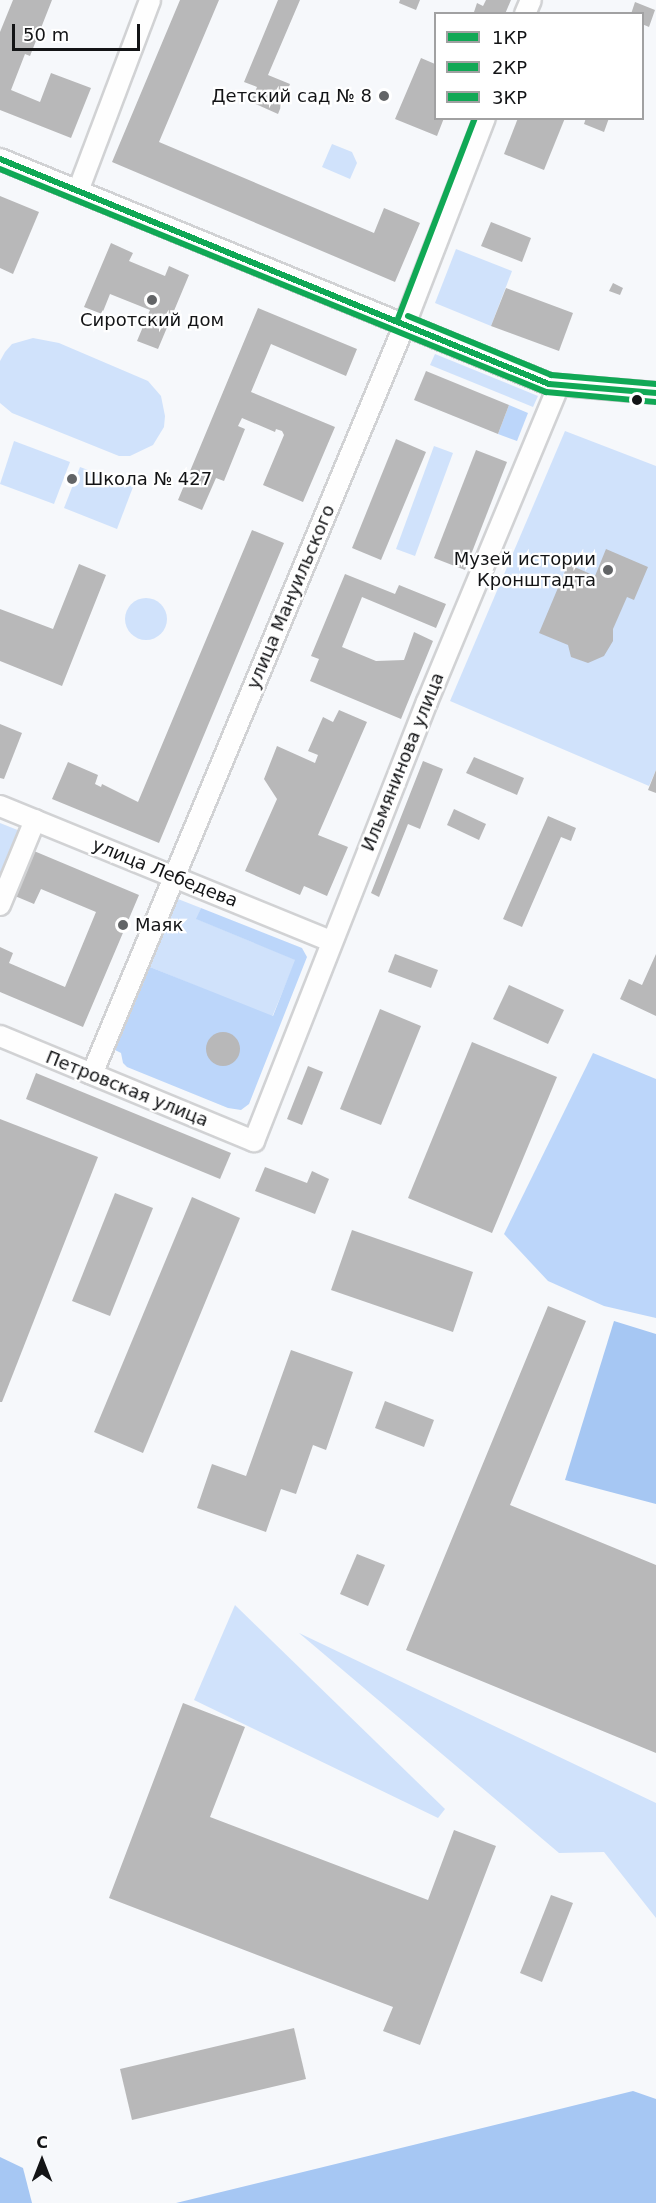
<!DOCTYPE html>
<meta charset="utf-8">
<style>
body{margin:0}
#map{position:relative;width:656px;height:2203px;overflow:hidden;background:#f6f8fb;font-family:"DejaVu Sans",sans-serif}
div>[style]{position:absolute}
.green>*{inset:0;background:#d0e2fb}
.round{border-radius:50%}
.forest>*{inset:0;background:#bcd6fa}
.water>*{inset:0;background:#a6c7f3}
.building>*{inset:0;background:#b8b8b9}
.roads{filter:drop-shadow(2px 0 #d1d2d4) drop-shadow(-2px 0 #d1d2d4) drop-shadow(0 2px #d1d2d4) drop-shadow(0 -2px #d1d2d4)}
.minor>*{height:20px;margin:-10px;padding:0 10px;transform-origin:10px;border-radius:10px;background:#fefefe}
.bus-1>*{height:6px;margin:-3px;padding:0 3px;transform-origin:3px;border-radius:3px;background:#10a855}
.bus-2>*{height:6px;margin:-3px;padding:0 3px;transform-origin:3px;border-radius:3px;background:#10a855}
.bus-3>*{height:6px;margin:-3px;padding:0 3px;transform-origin:3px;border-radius:3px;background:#10a855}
.dots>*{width:16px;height:16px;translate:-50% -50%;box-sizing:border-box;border:3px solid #fff;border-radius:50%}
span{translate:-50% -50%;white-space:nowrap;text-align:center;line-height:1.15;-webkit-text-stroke:4.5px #fff;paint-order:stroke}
.poi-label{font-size:18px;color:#131416}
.right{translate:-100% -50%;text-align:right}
.left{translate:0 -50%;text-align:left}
.street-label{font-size:18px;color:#131416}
.legend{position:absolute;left:434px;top:12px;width:210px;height:108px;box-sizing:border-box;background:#fff;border:2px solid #a1a1a2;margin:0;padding:8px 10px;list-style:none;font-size:18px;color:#131416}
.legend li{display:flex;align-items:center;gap:12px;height:30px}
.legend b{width:30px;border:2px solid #a1a1a2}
.north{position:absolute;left:12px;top:2131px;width:60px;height:60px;-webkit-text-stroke:4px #fff;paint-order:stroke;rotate:0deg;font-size:16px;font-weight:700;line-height:24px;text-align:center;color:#131416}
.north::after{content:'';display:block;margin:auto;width:21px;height:27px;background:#131416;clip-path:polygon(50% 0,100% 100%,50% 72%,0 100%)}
.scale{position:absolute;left:12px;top:24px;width:128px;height:27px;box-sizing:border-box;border:3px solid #131416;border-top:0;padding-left:8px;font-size:18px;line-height:21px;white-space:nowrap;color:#131416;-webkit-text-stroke:4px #fff;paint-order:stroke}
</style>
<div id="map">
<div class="green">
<i style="clip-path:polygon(332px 144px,352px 152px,357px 163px,350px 179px,322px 167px)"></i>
<i style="clip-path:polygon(456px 249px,512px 271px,491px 326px,435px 303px)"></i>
<i style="clip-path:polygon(33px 338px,59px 343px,148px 381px,161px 396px,165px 416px,164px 427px,153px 445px,130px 456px,119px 456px,12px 413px,0 403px,0 361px,5px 352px,12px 344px)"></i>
<i style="clip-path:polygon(435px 354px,538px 396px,533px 407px,430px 365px)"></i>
<i style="clip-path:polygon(565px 431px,656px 466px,656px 770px,649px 786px,450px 701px)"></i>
<i style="clip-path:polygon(14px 441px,70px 462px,54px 504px,0 484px)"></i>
<i style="clip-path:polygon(434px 446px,453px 453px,415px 556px,396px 549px)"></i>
<i style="clip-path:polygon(80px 467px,133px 487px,117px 529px,64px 508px)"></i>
<i class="round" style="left:125px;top:598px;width:42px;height:42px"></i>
<i style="clip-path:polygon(0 823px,20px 831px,0 879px)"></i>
<i style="clip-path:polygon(178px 899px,201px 908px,197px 919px,296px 960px,272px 1017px,150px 967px)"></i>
<i style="clip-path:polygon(235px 1605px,445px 1809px,438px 1818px,194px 1700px)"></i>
<i style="clip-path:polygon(299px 1633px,656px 1803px,656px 1918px,604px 1852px,559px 1853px)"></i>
</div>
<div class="forest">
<i style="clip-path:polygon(509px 405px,528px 413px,517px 441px,498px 434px)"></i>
<i style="clip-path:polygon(201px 908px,302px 948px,307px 957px,249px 1104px,241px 1110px,228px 1108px,127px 1067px,123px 1063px,121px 1053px,115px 1050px,150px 967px,273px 1016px,295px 960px,196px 919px)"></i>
<i style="clip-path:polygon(593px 1053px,656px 1079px,656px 1318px,604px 1306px,548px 1281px,504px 1234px)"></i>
</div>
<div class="water">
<i style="clip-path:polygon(614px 1321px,656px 1334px,656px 1504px,565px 1480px)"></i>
<i style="clip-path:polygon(633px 2091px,656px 2099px,656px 2203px,176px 2203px)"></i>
<i style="clip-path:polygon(0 2157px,23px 2168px,32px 2203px,0 2203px)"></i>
</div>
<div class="building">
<i style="clip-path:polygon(13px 0,52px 0,30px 56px,25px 54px,11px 90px,40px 102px,51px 73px,91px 88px,71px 138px,0 110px,0 32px)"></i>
<i style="clip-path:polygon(180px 0,219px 0,159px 142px,374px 233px,384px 208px,420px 223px,395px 282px,112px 162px)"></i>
<i style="clip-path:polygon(278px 0,300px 0,268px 75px,290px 84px,278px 114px,251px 102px,257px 87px,244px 82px)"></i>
<i style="clip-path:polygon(400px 0,420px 0,416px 10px,399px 3px)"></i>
<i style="clip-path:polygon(486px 0,511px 0,505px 14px,474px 12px,477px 3px,483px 6px)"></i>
<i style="clip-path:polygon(635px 2px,655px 10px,649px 27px,642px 24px,642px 14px,631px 14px)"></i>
<i style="clip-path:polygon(421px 58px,435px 64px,435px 118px,444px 118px,437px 136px,395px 119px)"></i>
<i style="clip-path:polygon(518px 118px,565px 118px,544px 170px,504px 154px)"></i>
<i style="clip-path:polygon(586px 118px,609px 118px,604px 132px,584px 124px)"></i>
<i style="clip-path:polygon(0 196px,39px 212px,13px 274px,0 268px)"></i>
<i style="clip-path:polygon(491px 222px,531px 238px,522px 262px,481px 246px)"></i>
<i style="clip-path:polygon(111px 243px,133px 253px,129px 261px,165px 276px,169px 266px,189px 275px,158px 349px,137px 341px,150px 310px,110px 294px,102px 314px,84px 307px)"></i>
<i style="clip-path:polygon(613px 283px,623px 288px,620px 295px,609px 291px)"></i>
<i style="clip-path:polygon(506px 288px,573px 313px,559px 351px,491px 326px)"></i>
<i style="clip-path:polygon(258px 308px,357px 349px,346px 376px,271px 344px,251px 392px,335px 427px,303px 502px,263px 485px,284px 435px,282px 431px,276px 429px,275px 432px,242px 418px,238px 426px,245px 429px,224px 481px,216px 478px,202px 510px,178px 500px)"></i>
<i style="clip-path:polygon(426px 371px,509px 405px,498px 434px,414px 400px)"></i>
<i style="clip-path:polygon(396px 439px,426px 452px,381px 560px,352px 548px)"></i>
<i style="clip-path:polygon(476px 450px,507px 462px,465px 570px,434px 558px)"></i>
<i style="clip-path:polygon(252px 530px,284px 543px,159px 843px,52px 799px,68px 762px,98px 775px,95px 784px,101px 787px,102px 784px,138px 802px)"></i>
<i style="clip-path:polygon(606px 549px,648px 567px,634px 600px,627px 597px,613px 629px,613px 641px,604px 656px,588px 663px,571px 657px,568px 645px,539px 633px,568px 564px,595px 576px)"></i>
<i style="clip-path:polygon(79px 564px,106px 575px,62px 686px,0 661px,0 609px,53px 629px)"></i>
<i style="clip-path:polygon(345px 574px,395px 594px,399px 585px,446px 604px,436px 628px,362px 597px,342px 647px,376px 661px,404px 660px,414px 632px,433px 641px,401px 719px,310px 681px,319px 659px,311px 656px)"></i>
<i style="clip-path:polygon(339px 710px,367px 722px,318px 835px,348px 847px,327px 896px,304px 886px,300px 895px,245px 871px,277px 799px,264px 779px,277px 746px,315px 763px,318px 755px,308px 751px,323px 717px,333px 722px)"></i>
<i style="clip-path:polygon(0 724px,22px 733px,4px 779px,0 778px)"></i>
<i style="clip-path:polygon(474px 757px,524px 778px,517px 795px,466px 773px)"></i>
<i style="clip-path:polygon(423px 761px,443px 769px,420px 829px,408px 824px,379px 897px,371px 893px)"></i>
<i style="clip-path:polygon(656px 770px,656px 793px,648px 790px)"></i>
<i style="clip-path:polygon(454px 809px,486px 824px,479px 840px,447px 825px)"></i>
<i style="clip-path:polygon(548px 816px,576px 828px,571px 841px,561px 837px,522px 927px,503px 919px)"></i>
<i style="clip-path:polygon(34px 851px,139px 895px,83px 1027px,0 992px,0 947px,13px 953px,9px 963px,65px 987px,96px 912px,41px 889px,34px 904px,15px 896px)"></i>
<i style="clip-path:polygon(395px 954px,438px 970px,431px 988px,388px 972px)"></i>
<i style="clip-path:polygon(656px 954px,656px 1016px,620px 999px,629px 979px,642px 985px)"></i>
<i style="clip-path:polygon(509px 985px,564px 1010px,548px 1044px,493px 1019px)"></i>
<i style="clip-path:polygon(380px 1009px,421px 1026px,381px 1125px,340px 1109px)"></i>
<i class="round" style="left:206px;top:1032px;width:34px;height:34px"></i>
<i style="clip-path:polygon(472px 1042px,557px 1077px,492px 1233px,408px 1198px)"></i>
<i style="clip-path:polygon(308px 1066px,323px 1072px,302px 1125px,287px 1119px)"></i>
<i style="clip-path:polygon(36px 1073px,231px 1153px,220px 1179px,26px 1099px)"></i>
<i style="clip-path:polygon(0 1119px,98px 1157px,2px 1402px,0 1402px)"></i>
<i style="clip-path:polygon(265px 1167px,307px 1183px,312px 1171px,329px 1179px,315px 1214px,255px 1191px)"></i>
<i style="clip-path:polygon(115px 1193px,153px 1208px,110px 1316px,72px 1301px)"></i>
<i style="clip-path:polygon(192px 1197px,240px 1218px,143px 1453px,94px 1432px)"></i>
<i style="clip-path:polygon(352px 1230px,473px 1272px,453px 1332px,331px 1290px)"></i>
<i style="clip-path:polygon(548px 1306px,586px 1321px,510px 1505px,656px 1565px,656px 1753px,406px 1650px)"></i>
<i style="clip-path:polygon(291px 1350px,353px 1372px,326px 1450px,313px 1445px,296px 1494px,281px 1489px,266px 1532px,197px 1508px,212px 1464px,246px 1476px)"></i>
<i style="clip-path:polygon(385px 1401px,434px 1420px,424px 1447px,375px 1428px)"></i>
<i style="clip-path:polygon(357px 1554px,385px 1565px,368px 1606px,340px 1594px)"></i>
<i style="clip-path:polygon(183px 1703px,245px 1727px,210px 1817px,428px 1900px,454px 1830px,496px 1846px,420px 2045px,383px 2031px,393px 2007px,109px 1898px)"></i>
<i style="clip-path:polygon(551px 1895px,573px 1903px,542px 1982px,520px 1973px)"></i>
<i style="clip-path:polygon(294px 2028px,306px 2079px,132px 2120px,120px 2069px)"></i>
</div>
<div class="roads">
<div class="minor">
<i style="left:525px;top:14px;width:15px;rotate:-67deg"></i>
<i style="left:0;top:159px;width:593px;rotate:22.29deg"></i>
<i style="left:549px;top:384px;width:107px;rotate:4.8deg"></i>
<i style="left:78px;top:191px;width:204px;rotate:-69.3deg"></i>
<i style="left:0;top:806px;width:357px;rotate:22.2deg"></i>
<i style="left:0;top:905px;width:92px;rotate:-67.6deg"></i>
<i style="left:0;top:1036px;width:275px;rotate:22.5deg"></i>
<i style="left:254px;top:1141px;width:472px;rotate:-68.5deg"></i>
<i style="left:427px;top:702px;width:341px;rotate:-67.4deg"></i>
<i style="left:92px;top:1074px;width:813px;rotate:-67.35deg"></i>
<i style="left:405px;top:324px;width:221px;rotate:-68.8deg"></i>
</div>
</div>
<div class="bus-1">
<i style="left:0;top:159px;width:593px;rotate:22.29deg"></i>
<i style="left:549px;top:384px;width:107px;rotate:4.8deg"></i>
</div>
<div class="bus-2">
<i style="left:0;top:169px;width:590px;rotate:22.22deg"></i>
<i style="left:546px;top:392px;width:109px;rotate:5.2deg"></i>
</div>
<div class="bus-3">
<i style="left:408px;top:316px;width:155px;rotate:22.4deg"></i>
<i style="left:551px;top:375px;width:105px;rotate:4.9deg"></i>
<i style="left:397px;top:321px;width:217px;rotate:-69deg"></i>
</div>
<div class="dots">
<i style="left:384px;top:96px;background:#626466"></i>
<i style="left:152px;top:300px;background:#626466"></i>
<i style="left:637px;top:400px;background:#131416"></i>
<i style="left:72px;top:479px;background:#626466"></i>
<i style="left:608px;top:570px;background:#626466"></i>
<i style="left:123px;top:925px;background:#626466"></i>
</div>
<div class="poi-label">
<span class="right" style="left:372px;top:96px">Детский сад № 8</span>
<span style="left:152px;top:320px">Сиротский дом</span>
<span class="left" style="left:84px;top:479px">Школа № 427</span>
<span class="right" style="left:596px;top:570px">Музей истории<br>Кронштадта</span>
<span class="left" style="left:135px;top:925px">Маяк</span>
</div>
<div class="street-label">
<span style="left:291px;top:597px;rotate:-67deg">улица Мануильского</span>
<span style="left:403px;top:762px;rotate:-68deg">Ильмянинова улица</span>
<span style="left:165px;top:873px;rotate:22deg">улица Лебедева</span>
<span style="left:127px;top:1089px;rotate:22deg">Петровская улица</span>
</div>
<ul class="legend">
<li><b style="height:8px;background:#10a855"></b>1КР</li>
<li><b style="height:8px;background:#10a855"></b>2КР</li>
<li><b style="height:8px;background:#10a855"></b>3КР</li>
</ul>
<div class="north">С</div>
<div class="scale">50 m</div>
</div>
